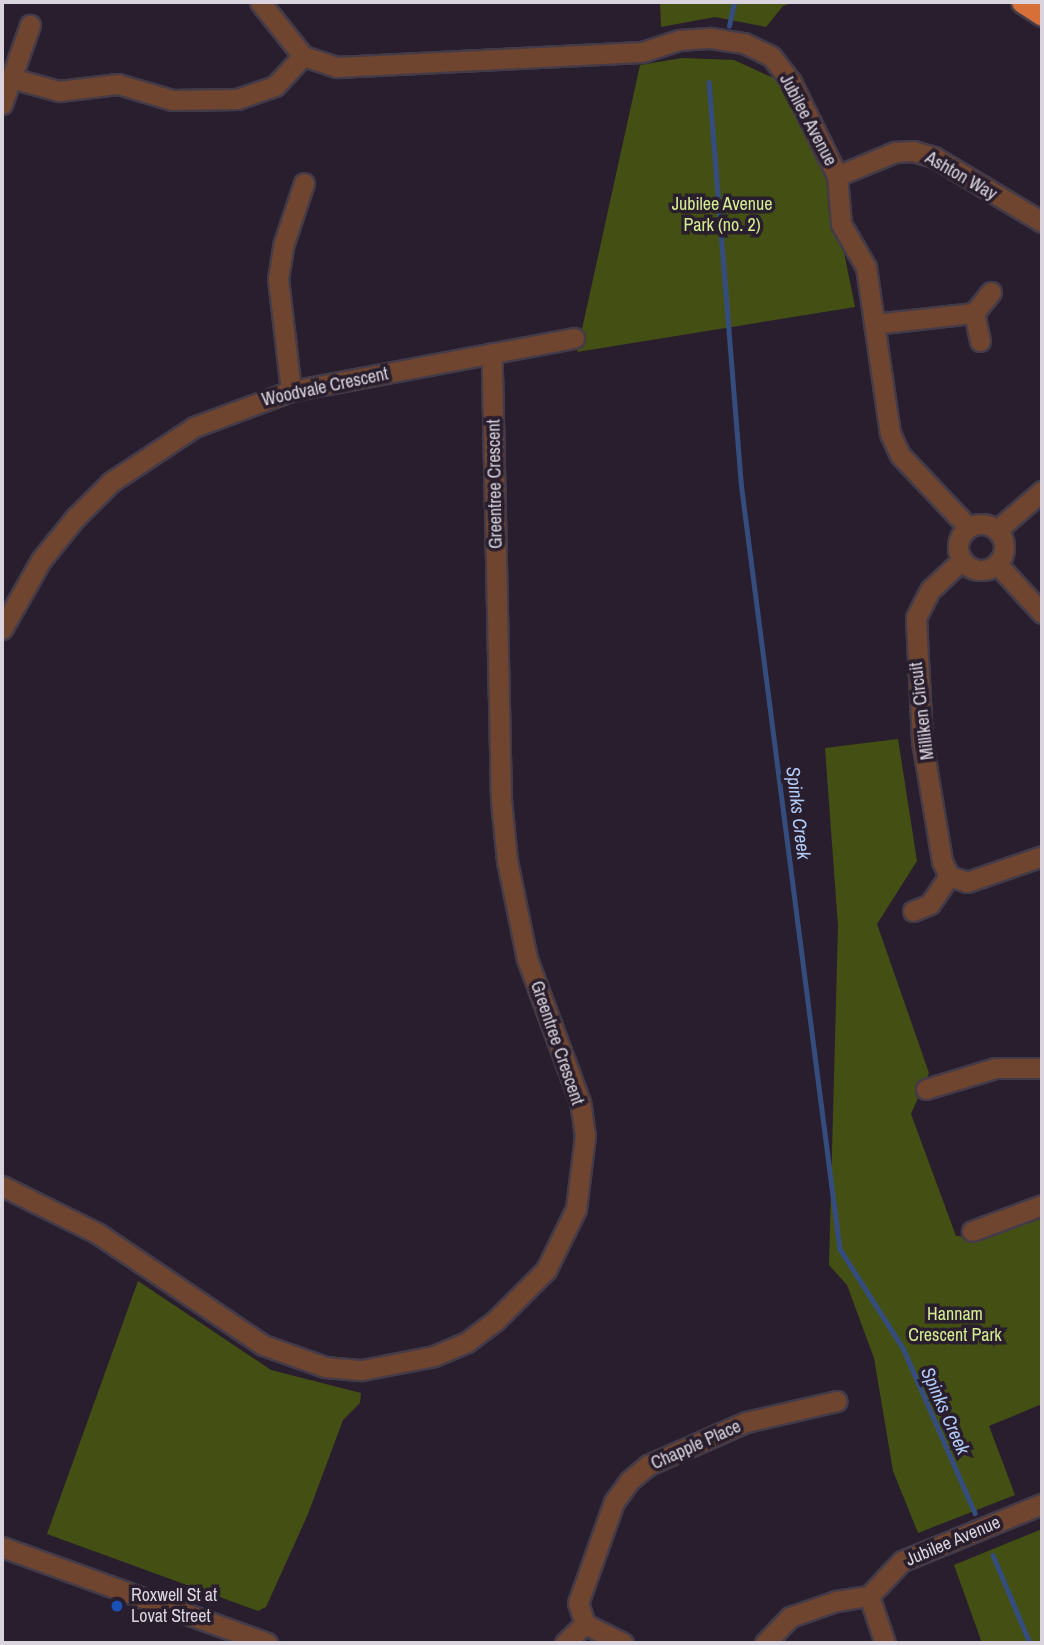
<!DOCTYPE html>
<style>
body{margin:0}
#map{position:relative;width:1044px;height:1645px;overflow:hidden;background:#281e2d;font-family:"Archivo Narrow",sans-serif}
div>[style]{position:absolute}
.green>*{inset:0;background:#445013}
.stream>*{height:4.5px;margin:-2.25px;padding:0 2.25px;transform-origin:2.25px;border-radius:2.25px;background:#354d7e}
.roads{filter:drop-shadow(2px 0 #443b49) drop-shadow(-2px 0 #443b49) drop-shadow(0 2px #443b49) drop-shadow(0 -2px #443b49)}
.minor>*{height:19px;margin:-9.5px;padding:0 9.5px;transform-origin:9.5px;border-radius:9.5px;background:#6f4530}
.minor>.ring{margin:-9.5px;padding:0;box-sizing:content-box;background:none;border:19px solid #6f4530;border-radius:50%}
.highway>*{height:21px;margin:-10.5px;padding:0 10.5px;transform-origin:10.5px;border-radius:10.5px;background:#d77038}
.dots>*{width:19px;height:19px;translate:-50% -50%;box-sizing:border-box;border:4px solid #281e2d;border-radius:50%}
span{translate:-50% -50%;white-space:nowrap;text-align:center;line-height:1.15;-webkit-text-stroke:7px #281e2d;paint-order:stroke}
.street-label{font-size:18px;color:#dad4de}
.park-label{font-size:18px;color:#d5ec92}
.poi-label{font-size:18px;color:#dad4de}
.left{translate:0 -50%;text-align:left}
.water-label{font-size:19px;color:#b1caf8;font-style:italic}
.frame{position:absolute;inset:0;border:4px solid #dad4de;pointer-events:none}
</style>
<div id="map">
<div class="green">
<i style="clip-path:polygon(660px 2px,794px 2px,783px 6px,766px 27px,715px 17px,661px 27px)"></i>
<i style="clip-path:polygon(682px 58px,734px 60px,778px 80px,829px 176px,834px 230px,844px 252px,855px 307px,577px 352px,640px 65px)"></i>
<i style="clip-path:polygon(898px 739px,917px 861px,877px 924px,929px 1073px,911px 1114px,956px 1236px,983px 1238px,1042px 1214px,1042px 1404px,989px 1426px,1015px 1495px,918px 1533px,893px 1471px,874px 1358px,847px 1285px,829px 1265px,838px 926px,825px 748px)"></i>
<i style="clip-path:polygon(138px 1281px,271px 1370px,361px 1393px,360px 1403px,343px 1420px,308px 1514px,266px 1607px,258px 1611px,47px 1534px)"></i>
<i style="clip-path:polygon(1042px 1529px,1042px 1643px,982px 1643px,954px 1565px)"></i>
</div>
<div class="stream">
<i style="left:729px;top:26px;width:25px;rotate:-78deg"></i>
<i style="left:709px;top:82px;width:401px;rotate:85.4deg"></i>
<i style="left:741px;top:482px;width:773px;rotate:82.65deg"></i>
<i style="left:840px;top:1249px;width:117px;rotate:57.5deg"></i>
<i style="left:903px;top:1348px;width:180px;rotate:66.4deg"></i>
<i style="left:993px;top:1555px;width:95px;rotate:67.2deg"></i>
</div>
<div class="roads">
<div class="minor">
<i style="left:260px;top:2px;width:69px;rotate:51.5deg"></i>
<i style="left:303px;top:56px;width:36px;rotate:18deg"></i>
<i style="left:337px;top:67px;width:305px;rotate:-2.8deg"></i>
<i style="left:642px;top:52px;width:39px;rotate:-18deg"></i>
<i style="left:679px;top:40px;width:32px;rotate:-4deg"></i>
<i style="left:711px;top:38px;width:33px;rotate:9deg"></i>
<i style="left:744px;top:43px;width:30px;rotate:26deg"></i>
<i style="left:771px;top:56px;width:33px;rotate:52deg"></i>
<i style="left:791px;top:82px;width:105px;rotate:63.9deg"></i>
<i style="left:837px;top:176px;width:48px;rotate:85.2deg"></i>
<i style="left:841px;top:224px;width:50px;rotate:59.8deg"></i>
<i style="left:866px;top:267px;width:168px;rotate:81.8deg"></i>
<i style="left:890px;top:433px;width:24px;rotate:66deg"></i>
<i style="left:900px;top:455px;width:99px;rotate:46.6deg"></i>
<i style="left:11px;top:78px;width:50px;rotate:15.2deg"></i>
<i style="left:59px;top:91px;width:59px;rotate:-6.8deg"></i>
<i style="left:118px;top:84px;width:56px;rotate:16.5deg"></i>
<i style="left:172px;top:100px;width:65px;rotate:-0.9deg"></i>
<i style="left:237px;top:99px;width:40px;rotate:-18.9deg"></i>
<i style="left:275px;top:86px;width:41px;rotate:-47deg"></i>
<i style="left:2px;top:104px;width:84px;rotate:-70.5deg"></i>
<i style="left:837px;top:176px;width:63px;rotate:-22.5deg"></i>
<i style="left:895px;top:152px;width:18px;rotate:-3deg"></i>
<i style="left:913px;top:151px;width:22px;rotate:16deg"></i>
<i style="left:934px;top:157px;width:126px;rotate:31deg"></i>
<i style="left:874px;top:324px;width:101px;rotate:-6.3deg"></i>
<i style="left:980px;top:341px;width:29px;rotate:-102deg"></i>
<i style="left:974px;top:313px;width:27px;rotate:-51deg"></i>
<i style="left:291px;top:391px;width:113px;rotate:-96.6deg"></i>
<i style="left:278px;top:279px;width:36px;rotate:-81deg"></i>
<i style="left:284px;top:243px;width:63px;rotate:-71.6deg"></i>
<i class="ring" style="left:958px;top:524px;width:27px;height:27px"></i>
<i style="left:997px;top:530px;width:60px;rotate:-40.9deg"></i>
<i style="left:961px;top:561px;width:42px;rotate:136.9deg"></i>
<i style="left:930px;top:590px;width:31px;rotate:117deg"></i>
<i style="left:916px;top:618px;width:123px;rotate:87.2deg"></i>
<i style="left:922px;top:741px;width:122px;rotate:80.5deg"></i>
<i style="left:942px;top:861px;width:17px;rotate:65deg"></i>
<i style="left:949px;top:876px;width:19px;rotate:18deg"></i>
<i style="left:967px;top:882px;width:79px;rotate:-19.1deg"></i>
<i style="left:997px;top:564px;width:67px;rotate:47.4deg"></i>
<i style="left:2px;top:629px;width:79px;rotate:-60.5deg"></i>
<i style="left:41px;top:560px;width:54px;rotate:-51deg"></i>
<i style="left:75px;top:518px;width:51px;rotate:-45deg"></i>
<i style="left:111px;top:482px;width:100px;rotate:-33.5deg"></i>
<i style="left:194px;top:427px;width:103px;rotate:-20.4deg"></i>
<i style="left:291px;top:391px;width:288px;rotate:-10.6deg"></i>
<i style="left:913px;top:911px;width:18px;rotate:-22deg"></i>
<i style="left:930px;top:904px;width:34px;rotate:-56deg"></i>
<i style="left:926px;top:1089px;width:72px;rotate:-16.9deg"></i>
<i style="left:995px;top:1068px;width:45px"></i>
<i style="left:2px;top:1186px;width:106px;rotate:26.3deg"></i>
<i style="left:97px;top:1233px;width:200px;rotate:34deg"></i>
<i style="left:263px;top:1345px;width:66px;rotate:19.5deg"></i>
<i style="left:325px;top:1367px;width:37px;rotate:5deg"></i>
<i style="left:362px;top:1370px;width:73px;rotate:-11deg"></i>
<i style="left:434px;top:1356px;width:36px;rotate:-23deg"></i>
<i style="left:467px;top:1342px;width:36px;rotate:-37deg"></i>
<i style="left:496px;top:1320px;width:71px;rotate:-45deg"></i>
<i style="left:546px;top:1270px;width:68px;rotate:-63.8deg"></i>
<i style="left:576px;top:1209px;width:74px;rotate:-83deg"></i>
<i style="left:585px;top:1136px;width:34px;rotate:-98deg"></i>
<i style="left:580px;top:1102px;width:153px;rotate:-110.3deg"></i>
<i style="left:527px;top:959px;width:100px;rotate:-101.5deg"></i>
<i style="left:507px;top:861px;width:61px;rotate:-95.6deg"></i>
<i style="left:501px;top:800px;width:447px;rotate:-91.2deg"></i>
<i style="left:972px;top:1231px;width:75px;rotate:-20.4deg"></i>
<i style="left:2px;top:1547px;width:282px;rotate:19.9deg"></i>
<i style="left:869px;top:1596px;width:50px;rotate:71.2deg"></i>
<i style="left:565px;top:1643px;width:28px;rotate:-44deg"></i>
<i style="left:623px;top:1643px;width:42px;rotate:-153.4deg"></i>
<i style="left:585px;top:1624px;width:22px;rotate:-108deg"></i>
<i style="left:578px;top:1603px;width:107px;rotate:-70.4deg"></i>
<i style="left:614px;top:1502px;width:26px;rotate:-54deg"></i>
<i style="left:629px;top:1481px;width:25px;rotate:-40deg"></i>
<i style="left:648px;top:1465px;width:107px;rotate:-23.7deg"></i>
<i style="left:746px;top:1422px;width:93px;rotate:-13deg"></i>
<i style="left:765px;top:1643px;width:36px;rotate:-46deg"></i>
<i style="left:790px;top:1617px;width:49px;rotate:-19.2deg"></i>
<i style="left:836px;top:1601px;width:33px;rotate:-9deg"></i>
<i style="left:869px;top:1596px;width:48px;rotate:-46.7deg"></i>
<i style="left:902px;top:1561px;width:151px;rotate:-22.2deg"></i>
</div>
<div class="highway">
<i style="left:1022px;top:2px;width:24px;rotate:33deg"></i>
</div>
</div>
<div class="dots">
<i style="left:117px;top:1606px;background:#1a4fb4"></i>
</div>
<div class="street-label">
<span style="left:808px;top:120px;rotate:62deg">Jubilee Avenue</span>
<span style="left:961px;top:176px;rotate:30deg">Ashton Way</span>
<span style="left:325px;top:387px;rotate:-12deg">Woodvale Crescent</span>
<span style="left:495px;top:484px;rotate:-91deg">Greentree Crescent</span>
<span style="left:922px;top:711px;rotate:-97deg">Milliken Circuit</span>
<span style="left:557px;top:1043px;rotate:71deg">Greentree Crescent</span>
<span style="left:696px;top:1445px;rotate:-24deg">Chapple Place</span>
<span style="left:953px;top:1541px;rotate:-23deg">Jubilee Avenue</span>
</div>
<div class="park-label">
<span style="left:722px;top:215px">Jubilee Avenue<br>Park (no. 2)</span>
<span style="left:955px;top:1325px">Hannam<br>Crescent Park</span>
</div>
<div class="poi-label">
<span class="left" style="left:131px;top:1606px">Roxwell St at<br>Lovat Street</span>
</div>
<div class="water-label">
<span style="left:798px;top:813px;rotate:83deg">Spinks Creek</span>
<span style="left:945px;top:1411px;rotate:66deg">Spinks Creek</span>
</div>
<div class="frame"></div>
</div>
